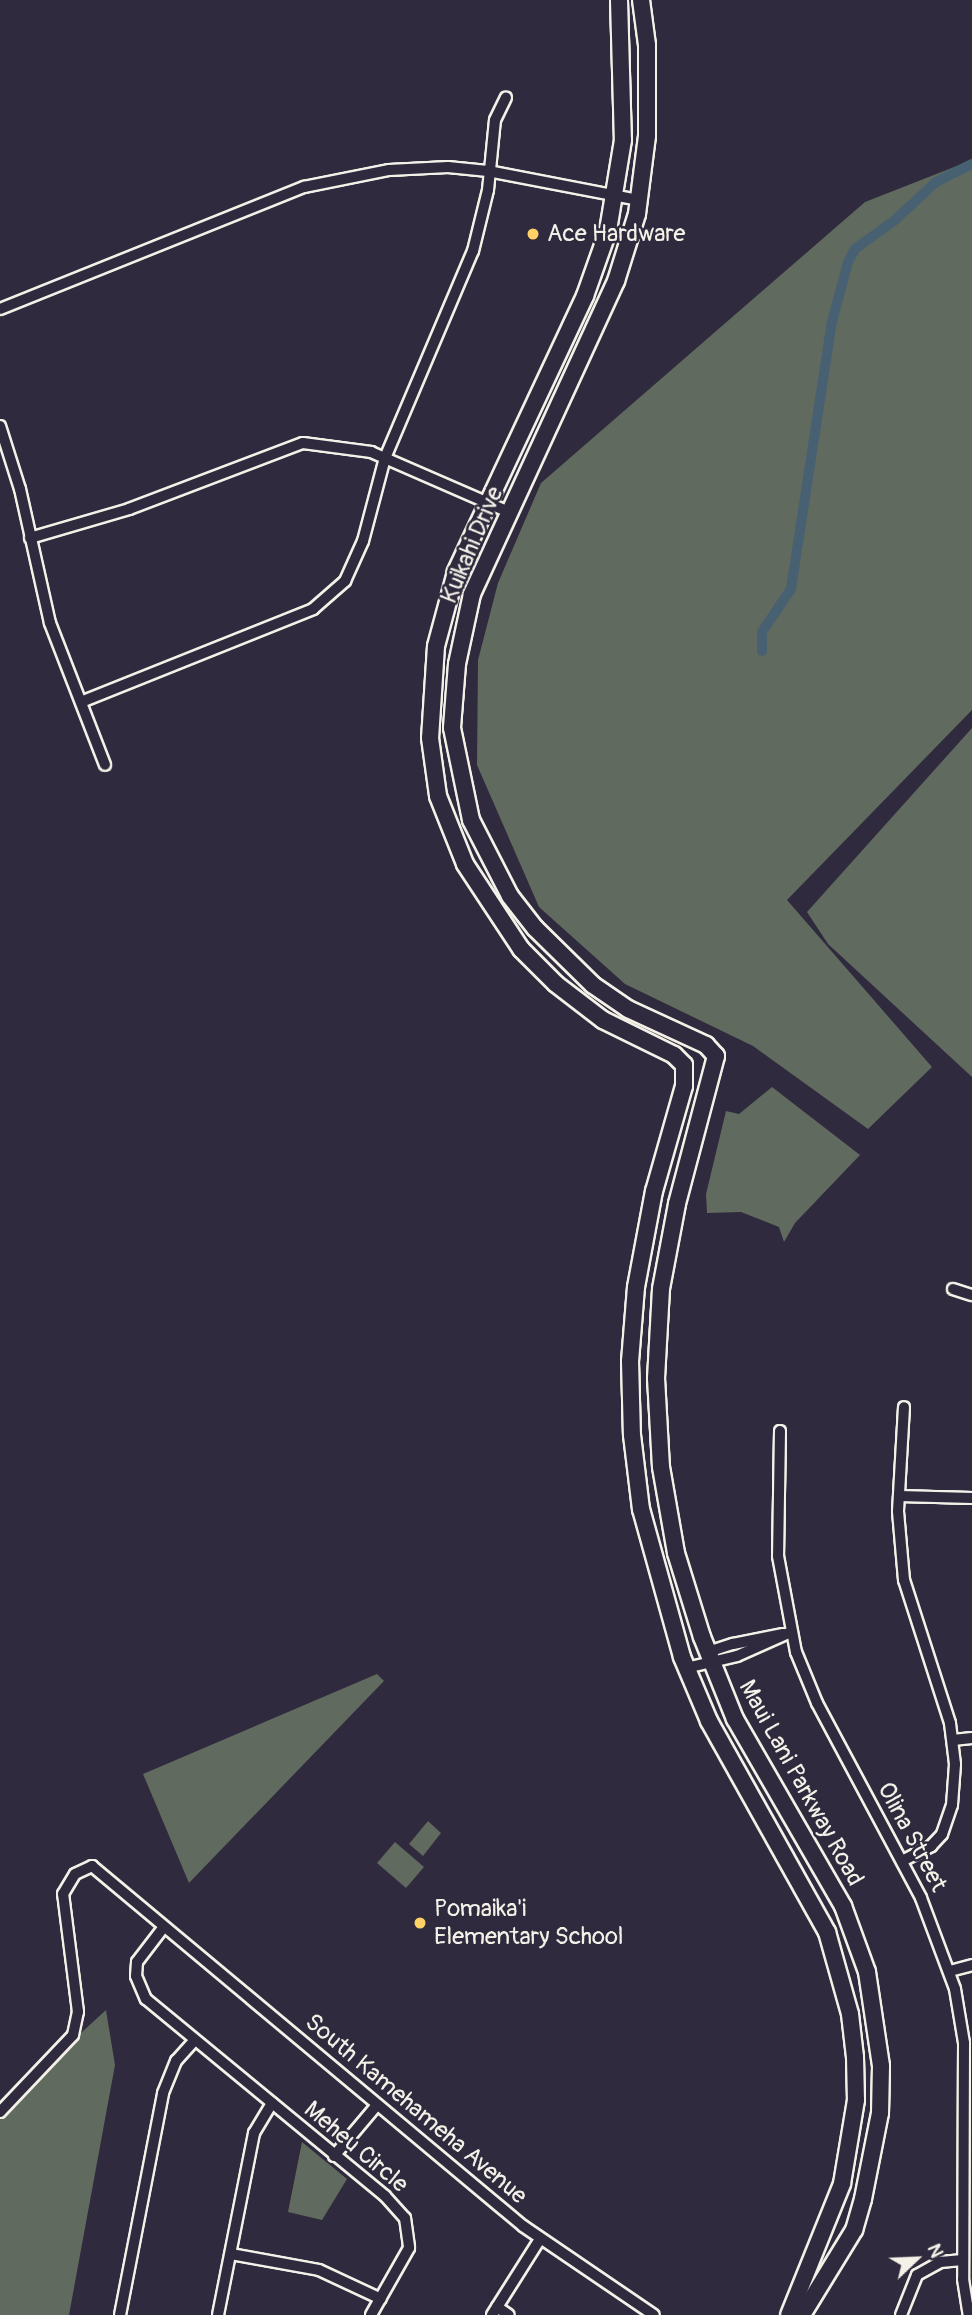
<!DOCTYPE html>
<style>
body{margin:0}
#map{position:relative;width:972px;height:2315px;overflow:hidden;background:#2f2a3d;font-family:Pangolin,sans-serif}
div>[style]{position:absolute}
.green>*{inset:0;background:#606a5e}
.canal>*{height:10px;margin:-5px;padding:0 5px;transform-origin:5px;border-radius:5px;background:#486172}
.roads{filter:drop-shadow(2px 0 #f4f1e8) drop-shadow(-2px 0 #f4f1e8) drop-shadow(0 2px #f4f1e8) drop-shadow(0 -2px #f4f1e8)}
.street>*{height:10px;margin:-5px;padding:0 5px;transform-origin:5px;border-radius:5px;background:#2f2a3d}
.secondary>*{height:16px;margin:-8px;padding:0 8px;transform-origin:8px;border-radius:8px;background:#2f2a3d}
.dots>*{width:19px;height:19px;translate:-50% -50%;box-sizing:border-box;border:4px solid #2f2a3d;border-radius:50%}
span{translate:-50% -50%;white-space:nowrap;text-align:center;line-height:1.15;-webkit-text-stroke:5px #2f2a3d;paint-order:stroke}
.poi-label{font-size:24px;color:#f4f1e8}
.left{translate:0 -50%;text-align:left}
.street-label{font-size:24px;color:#f4f1e8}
.north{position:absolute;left:881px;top:2224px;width:70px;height:70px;-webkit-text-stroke:5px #2f2a3d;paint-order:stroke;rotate:67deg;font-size:19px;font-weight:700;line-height:28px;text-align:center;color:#f4f1e8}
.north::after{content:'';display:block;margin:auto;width:24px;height:32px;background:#f4f1e8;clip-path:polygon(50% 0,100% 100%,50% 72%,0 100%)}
</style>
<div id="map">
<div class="green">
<i style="clip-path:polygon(972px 160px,972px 710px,787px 900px,932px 1067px,868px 1129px,753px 1046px,625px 984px,539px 907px,477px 765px,478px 660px,498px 583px,541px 483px,865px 202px)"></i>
<i style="clip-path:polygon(972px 728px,972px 1077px,828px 944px,807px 912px)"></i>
<i style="clip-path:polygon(772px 1087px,860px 1155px,795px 1223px,784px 1242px,779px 1227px,741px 1212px,707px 1213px,706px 1194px,726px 1111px,739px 1114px)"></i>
<i style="clip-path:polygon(377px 1674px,384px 1681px,189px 1883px,143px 1774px)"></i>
<i style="clip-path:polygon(428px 1821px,441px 1833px,423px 1856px,409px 1844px)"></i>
<i style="clip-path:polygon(395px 1842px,424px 1867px,406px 1888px,377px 1863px)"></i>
<i style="clip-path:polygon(106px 2010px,115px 2065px,69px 2315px,0 2315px,0 2107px)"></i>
<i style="clip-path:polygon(302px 2142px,347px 2179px,322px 2220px,288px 2212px)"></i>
</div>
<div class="canal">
<i style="left:762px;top:651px;width:19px;rotate:-90deg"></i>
<i style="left:762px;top:632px;width:52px;rotate:-56deg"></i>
<i style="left:791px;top:589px;width:270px;rotate:-81.3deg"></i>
<i style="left:832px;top:322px;width:62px;rotate:-75.1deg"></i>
<i style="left:848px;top:262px;width:15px;rotate:-62deg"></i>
<i style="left:855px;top:249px;width:49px;rotate:-35.9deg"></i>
<i style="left:895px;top:220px;width:56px;rotate:-42.8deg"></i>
<i style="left:936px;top:182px;width:40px;rotate:-26.6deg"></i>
</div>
<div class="roads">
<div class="street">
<i style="left:0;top:309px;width:328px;rotate:-21.9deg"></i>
<i style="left:304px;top:187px;width:87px;rotate:-11.3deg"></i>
<i style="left:389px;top:170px;width:59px;rotate:-2.9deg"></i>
<i style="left:448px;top:167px;width:40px;rotate:5.7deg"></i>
<i style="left:488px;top:171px;width:154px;rotate:10.9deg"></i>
<i style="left:0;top:426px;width:66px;rotate:72.4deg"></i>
<i style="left:20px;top:489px;width:137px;rotate:77.4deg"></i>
<i style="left:50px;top:623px;width:152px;rotate:68.8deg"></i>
<i style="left:30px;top:538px;width:103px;rotate:-16.3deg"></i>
<i style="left:129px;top:509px;width:186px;rotate:-20.8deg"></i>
<i style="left:303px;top:443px;width:69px;rotate:7.5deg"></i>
<i style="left:371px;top:452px;width:150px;rotate:23.5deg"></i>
<i style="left:81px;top:702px;width:250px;rotate:-21.8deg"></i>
<i style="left:313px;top:609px;width:43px;rotate:-41.2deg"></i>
<i style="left:345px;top:581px;width:44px;rotate:-65.8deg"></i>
<i style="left:363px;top:541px;width:86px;rotate:-75.2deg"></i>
<i style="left:385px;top:458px;width:225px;rotate:-67deg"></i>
<i style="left:473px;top:251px;width:63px;rotate:-76.2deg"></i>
<i style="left:488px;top:190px;width:70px;rotate:-84.3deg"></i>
<i style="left:495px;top:120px;width:25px;rotate:-64deg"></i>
<i style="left:953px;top:1289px;width:20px;rotate:18deg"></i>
<i style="left:780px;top:1431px;width:125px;rotate:90.9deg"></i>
<i style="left:778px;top:1556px;width:98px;rotate:79.4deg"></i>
<i style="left:796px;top:1652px;width:55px;rotate:67.6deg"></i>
<i style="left:817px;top:1703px;width:221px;rotate:61.9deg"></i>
<i style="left:921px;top:1898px;width:97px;rotate:69.5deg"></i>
<i style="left:955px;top:1989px;width:55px;rotate:80.5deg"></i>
<i style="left:964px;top:2043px;width:236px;rotate:90.2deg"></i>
<i style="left:963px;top:2279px;width:36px;rotate:81deg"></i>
<i style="left:899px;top:1496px;width:73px;rotate:1.6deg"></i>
<i style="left:710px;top:1659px;width:10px;rotate:-66deg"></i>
<i style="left:714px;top:1650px;width:20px;rotate:-18deg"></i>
<i style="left:733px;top:1644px;width:51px;rotate:-11.3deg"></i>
<i style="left:686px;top:1668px;width:52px;rotate:-13.2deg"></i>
<i style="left:737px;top:1656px;width:59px;rotate:-24deg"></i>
<i style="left:953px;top:1740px;width:19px;rotate:-6deg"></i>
<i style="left:902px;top:1861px;width:33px;rotate:-27deg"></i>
<i style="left:931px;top:1846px;width:16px;rotate:-47deg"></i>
<i style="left:942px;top:1834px;width:31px;rotate:-71deg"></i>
<i style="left:952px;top:1805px;width:41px;rotate:-85.8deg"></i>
<i style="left:955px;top:1764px;width:41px;rotate:-97deg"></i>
<i style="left:950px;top:1723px;width:150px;rotate:-107.8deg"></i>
<i style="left:904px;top:1580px;width:69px;rotate:-95deg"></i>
<i style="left:898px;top:1511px;width:104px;rotate:-86.7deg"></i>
<i style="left:163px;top:1928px;width:43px;rotate:127.4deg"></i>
<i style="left:137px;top:1962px;width:14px;rotate:94deg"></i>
<i style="left:136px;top:1976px;width:25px;rotate:67deg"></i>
<i style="left:146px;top:1999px;width:310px;rotate:39.5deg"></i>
<i style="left:385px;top:2196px;width:30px;rotate:48deg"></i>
<i style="left:405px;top:2218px;width:30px;rotate:82deg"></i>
<i style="left:409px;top:2248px;width:77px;rotate:119.6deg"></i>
<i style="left:950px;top:1971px;width:23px;rotate:-15deg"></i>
<i style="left:0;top:2112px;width:106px;rotate:-46.5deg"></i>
<i style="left:73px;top:2035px;width:24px;rotate:-78deg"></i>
<i style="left:78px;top:2012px;width:119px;rotate:-97.2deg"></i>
<i style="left:63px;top:1894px;width:23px;rotate:-59deg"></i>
<i style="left:75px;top:1874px;width:19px;rotate:-25deg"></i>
<i style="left:92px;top:1866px;width:562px;rotate:39.87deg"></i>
<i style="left:523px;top:2226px;width:158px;rotate:34.2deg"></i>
<i style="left:334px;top:2156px;width:67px;rotate:-49.9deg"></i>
<i style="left:231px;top:2254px;width:89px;rotate:10.3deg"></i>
<i style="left:319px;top:2270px;width:68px;rotate:25.1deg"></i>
<i style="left:497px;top:2307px;width:14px;rotate:34deg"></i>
<i style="left:120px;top:2315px;width:226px;rotate:-79deg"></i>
<i style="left:163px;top:2093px;width:35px;rotate:-68deg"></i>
<i style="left:176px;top:2061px;width:28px;rotate:-48deg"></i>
<i style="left:218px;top:2315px;width:186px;rotate:-78.8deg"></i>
<i style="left:254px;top:2133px;width:35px;rotate:-59deg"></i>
<i style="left:492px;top:2315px;width:90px;rotate:-57.7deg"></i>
<i style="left:901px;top:2315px;width:43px;rotate:-68.2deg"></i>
<i style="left:917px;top:2275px;width:26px;rotate:-29deg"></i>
<i style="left:940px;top:2262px;width:23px;rotate:-5deg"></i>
</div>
<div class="secondary">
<i style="left:619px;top:0;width:140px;rotate:88.4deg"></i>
<i style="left:623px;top:140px;width:92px;rotate:99.4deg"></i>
<i style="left:608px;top:231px;width:69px;rotate:109.5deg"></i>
<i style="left:585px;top:296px;width:305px;rotate:115.1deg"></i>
<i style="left:456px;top:572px;width:77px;rotate:105.1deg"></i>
<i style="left:436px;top:646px;width:92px;rotate:93.7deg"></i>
<i style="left:430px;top:738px;width:59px;rotate:82.1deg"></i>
<i style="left:438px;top:796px;width:73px;rotate:68.3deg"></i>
<i style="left:465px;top:864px;width:102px;rotate:56.6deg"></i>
<i style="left:521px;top:949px;width:49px;rotate:45deg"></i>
<i style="left:556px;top:984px;width:59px;rotate:37.5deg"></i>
<i style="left:603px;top:1020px;width:79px;rotate:26.2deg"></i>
<i style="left:674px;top:1055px;width:14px;rotate:45deg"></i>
<i style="left:684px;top:1065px;width:21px;rotate:90deg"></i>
<i style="left:684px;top:1086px;width:109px;rotate:105.9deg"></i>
<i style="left:654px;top:1191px;width:98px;rotate:100.6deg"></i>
<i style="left:636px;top:1287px;width:74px;rotate:94.6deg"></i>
<i style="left:630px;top:1361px;width:74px;rotate:88.5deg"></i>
<i style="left:632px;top:1435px;width:75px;rotate:83.1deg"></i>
<i style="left:641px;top:1509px;width:154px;rotate:74.5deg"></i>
<i style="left:682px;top:1657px;width:69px;rotate:67.1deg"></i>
<i style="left:709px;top:1721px;width:242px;rotate:60.8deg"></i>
<i style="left:827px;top:1932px;width:85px;rotate:74.3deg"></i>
<i style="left:850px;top:2014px;width:43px;rotate:83.4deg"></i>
<i style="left:855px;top:2057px;width:43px;rotate:88.7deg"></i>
<i style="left:856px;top:2100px;width:85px;rotate:99.5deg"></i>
<i style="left:842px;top:2184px;width:141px;rotate:112deg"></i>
<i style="left:641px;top:0;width:45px;rotate:82.4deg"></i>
<i style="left:647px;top:45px;width:91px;rotate:90deg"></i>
<i style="left:647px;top:136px;width:79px;rotate:97.3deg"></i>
<i style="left:637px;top:214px;width:70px;rotate:107.4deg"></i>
<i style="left:616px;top:281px;width:345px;rotate:114.7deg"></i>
<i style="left:472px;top:594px;width:72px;rotate:102.1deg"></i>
<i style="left:457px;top:664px;width:64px;rotate:94.5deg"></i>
<i style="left:452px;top:728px;width:94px;rotate:78.3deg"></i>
<i style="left:471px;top:820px;width:85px;rotate:62.8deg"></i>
<i style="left:510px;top:896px;width:41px;rotate:52deg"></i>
<i style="left:535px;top:928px;width:81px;rotate:44.5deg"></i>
<i style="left:593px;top:985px;width:42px;rotate:34.4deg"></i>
<i style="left:628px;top:1009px;width:86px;rotate:24.8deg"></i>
<i style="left:706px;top:1045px;width:15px;rotate:48deg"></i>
<i style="left:716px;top:1056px;width:153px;rotate:104.8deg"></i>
<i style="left:677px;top:1204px;width:86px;rotate:100.7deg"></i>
<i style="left:661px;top:1289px;width:89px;rotate:93.2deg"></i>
<i style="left:656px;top:1378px;width:89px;rotate:86.8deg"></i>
<i style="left:661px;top:1467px;width:87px;rotate:80.1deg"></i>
<i style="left:676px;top:1553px;width:88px;rotate:72.8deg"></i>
<i style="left:702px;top:1637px;width:88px;rotate:68.1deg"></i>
<i style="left:735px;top:1719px;width:216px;rotate:60deg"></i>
<i style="left:843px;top:1906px;width:70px;rotate:70deg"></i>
<i style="left:867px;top:1972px;width:95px;rotate:81.5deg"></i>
<i style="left:881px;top:2066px;width:47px;rotate:91.2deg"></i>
<i style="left:880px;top:2113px;width:88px;rotate:101.2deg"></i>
<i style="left:863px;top:2199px;width:32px;rotate:106deg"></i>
<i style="left:854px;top:2230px;width:100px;rotate:121.5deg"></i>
</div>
</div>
<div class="dots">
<i style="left:533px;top:234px;background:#ffd166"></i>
<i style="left:420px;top:1923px;background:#ffd166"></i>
</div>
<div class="poi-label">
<span class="left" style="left:547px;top:234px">Ace Hardware</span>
<span class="left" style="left:434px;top:1923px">Pomaika'i<br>Elementary School</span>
</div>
<div class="street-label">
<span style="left:472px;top:545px;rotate:-67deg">Kuikahi Drive</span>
<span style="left:801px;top:1783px;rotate:61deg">Maui Lani Parkway Road</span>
<span style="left:912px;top:1837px;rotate:62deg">Olina Street</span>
<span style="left:416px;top:2109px;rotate:40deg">South Kamehameha Avenue</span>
<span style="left:356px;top:2147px;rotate:40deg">Meheu Circle</span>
</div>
<div class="north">N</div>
</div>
